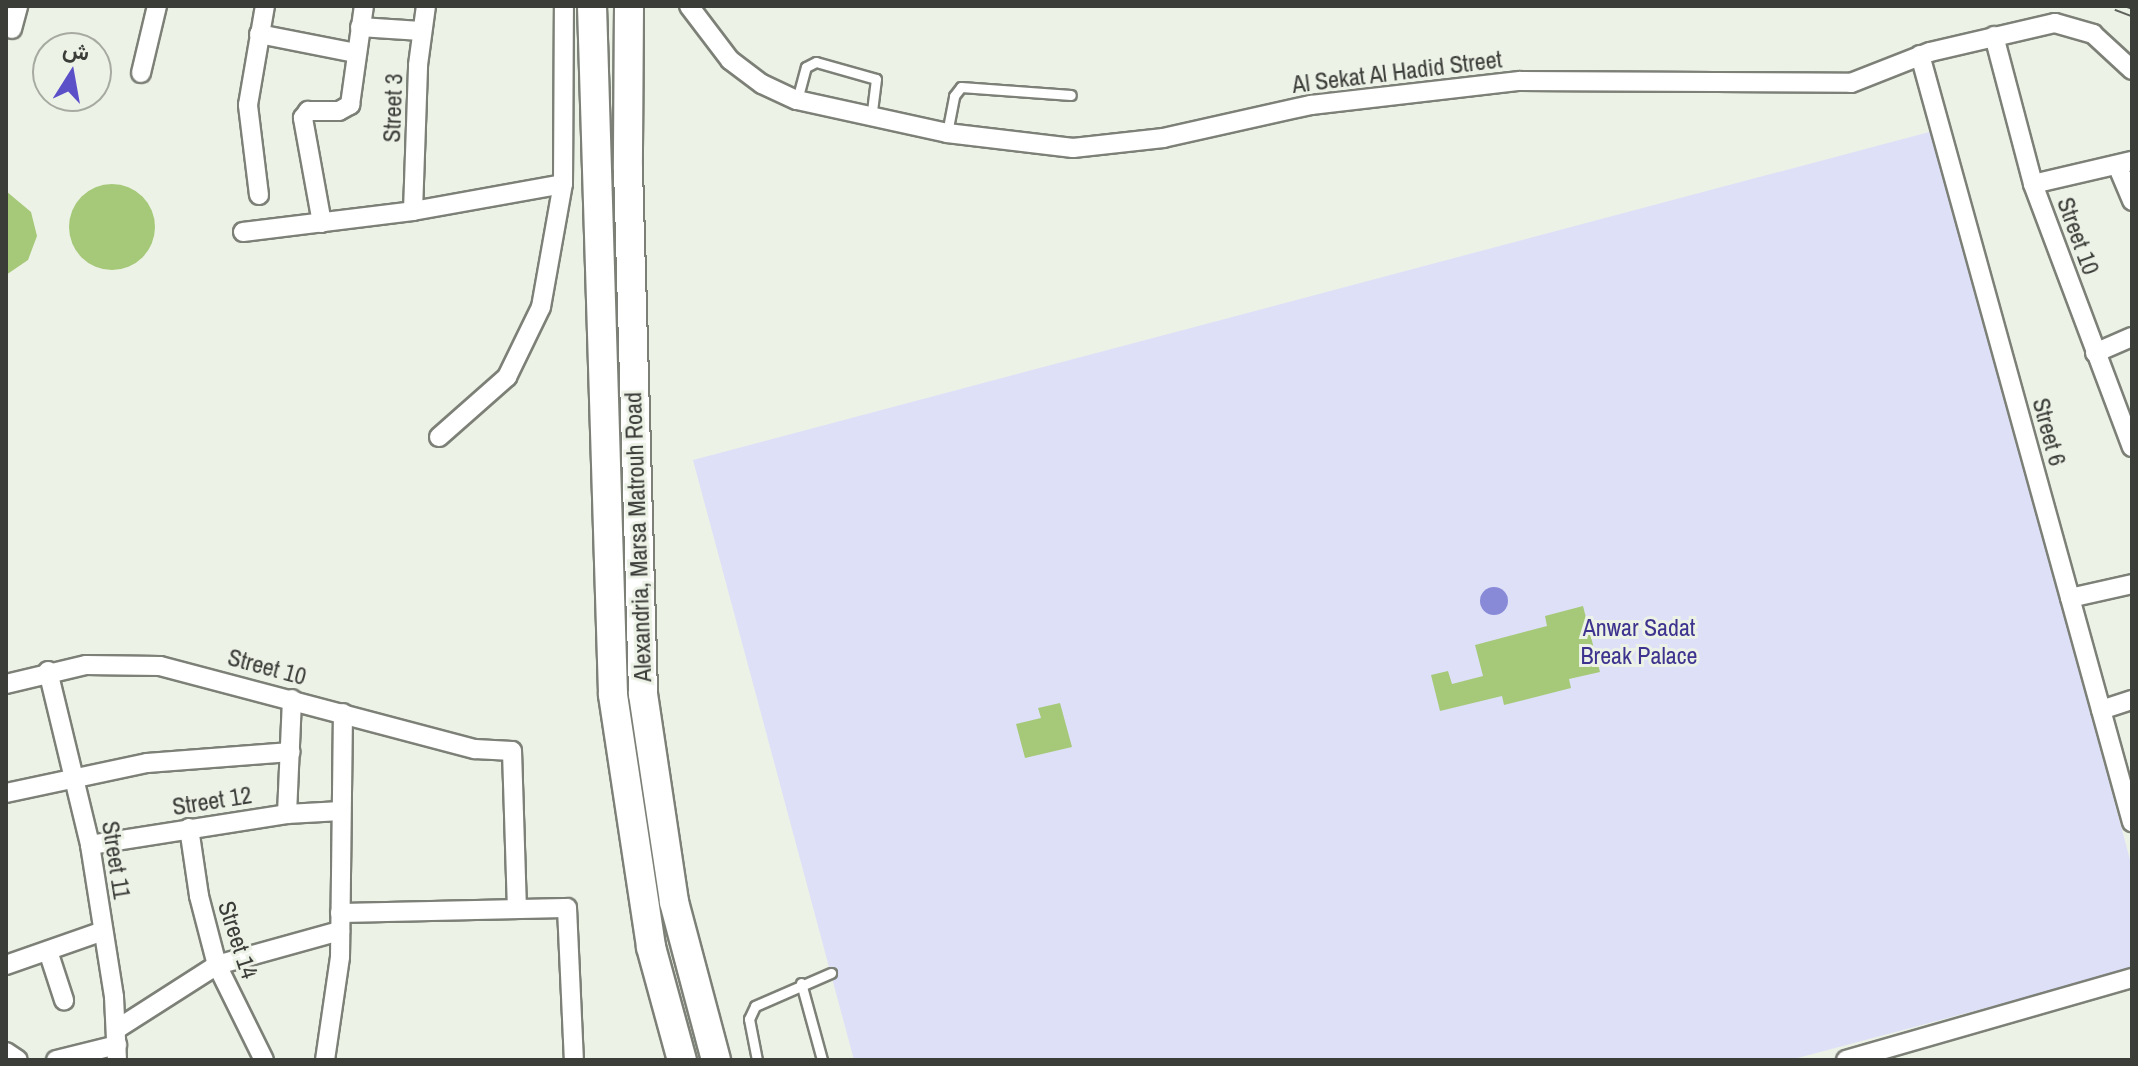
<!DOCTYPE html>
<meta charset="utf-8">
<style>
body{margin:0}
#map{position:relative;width:2138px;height:1066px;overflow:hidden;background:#edf2e7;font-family:"Archivo Narrow",Vazirmatn,sans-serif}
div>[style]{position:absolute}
.green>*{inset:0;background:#dee0f8}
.water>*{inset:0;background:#898ad7}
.round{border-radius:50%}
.building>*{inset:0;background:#a5c978}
.roads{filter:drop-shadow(2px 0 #7c8077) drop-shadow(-2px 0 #7c8077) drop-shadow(0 2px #7c8077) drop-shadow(0 -2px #7c8077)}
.lane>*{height:9px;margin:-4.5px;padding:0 4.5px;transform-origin:4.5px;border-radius:4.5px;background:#fff}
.street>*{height:18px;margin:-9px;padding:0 9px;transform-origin:9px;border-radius:9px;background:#fff}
.primary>*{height:28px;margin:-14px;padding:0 14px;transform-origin:14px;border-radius:14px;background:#fff}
.rail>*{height:9px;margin-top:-4.5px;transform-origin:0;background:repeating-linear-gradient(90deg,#edf2e7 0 18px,#60625d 0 36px);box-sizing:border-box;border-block:2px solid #60625d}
span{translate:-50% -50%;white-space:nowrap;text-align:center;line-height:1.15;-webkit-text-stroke:6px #edf2e7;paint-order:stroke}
.street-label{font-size:24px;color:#3b3d39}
.park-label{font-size:24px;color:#3e348f}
.frame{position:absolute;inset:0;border:8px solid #3b3d39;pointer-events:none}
.north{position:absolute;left:32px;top:32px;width:80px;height:80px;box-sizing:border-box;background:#edf2e7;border:2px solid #a6aaa1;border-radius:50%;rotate:11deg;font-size:22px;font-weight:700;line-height:32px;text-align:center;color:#3b3d39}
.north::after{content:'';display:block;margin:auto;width:28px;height:36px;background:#5c50c9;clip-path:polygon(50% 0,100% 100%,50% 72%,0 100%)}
</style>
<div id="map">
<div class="green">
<i style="clip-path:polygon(1933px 131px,2132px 867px,2132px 969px,1790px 1060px,854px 1060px,693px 460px)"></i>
</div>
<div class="water">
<i class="round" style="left:1480px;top:587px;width:28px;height:28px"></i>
</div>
<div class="building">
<i class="round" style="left:69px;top:184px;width:86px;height:86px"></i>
<i style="clip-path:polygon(6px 191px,31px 212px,37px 236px,28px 260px,6px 275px)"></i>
<i style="clip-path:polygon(1583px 606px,1600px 672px,1569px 679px,1571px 688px,1504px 705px,1502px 696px,1440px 711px,1431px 675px,1448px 671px,1452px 684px,1483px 676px,1475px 645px,1547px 626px,1545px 616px)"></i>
<i style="clip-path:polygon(1060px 703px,1072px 747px,1025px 758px,1016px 724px,1041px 718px,1038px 708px)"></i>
</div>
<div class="roads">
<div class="lane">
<i style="left:797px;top:100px;width:34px;rotate:-75deg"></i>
<i style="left:806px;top:67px;width:11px;rotate:-27deg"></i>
<i style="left:816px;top:62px;width:62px;rotate:15.8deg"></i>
<i style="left:876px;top:79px;width:40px;rotate:97.1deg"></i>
<i style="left:947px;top:133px;width:38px;rotate:-79deg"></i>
<i style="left:954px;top:96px;width:11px;rotate:-52deg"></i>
<i style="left:961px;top:87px;width:110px;rotate:4.2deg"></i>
<i style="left:801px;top:983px;width:80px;rotate:74.7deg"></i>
<i style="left:757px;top:1060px;width:42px;rotate:-101deg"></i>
<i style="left:749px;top:1019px;width:14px;rotate:-65deg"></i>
<i style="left:755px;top:1006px;width:83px;rotate:-23.5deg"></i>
</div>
<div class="street">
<i style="left:689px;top:6px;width:68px;rotate:52.8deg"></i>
<i style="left:730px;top:60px;width:40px;rotate:37deg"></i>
<i style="left:762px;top:84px;width:38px;rotate:25deg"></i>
<i style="left:797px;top:100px;width:154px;rotate:12.4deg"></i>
<i style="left:947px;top:133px;width:127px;rotate:6.8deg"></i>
<i style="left:1073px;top:148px;width:91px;rotate:-6.3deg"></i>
<i style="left:1163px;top:138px;width:152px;rotate:-12.6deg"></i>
<i style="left:1311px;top:105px;width:210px;rotate:-6.6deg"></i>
<i style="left:1520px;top:81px;width:331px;rotate:0.3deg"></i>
<i style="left:1851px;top:83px;width:85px;rotate:-21.4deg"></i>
<i style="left:1930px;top:52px;width:128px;rotate:-13.1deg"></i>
<i style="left:2055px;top:23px;width:40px;rotate:16deg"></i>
<i style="left:2093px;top:34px;width:53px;rotate:42.7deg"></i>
<i style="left:360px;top:27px;width:61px;rotate:3.8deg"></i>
<i style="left:12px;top:29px;width:24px;rotate:-75deg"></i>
<i style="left:259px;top:34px;width:99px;rotate:11.1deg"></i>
<i style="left:1994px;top:36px;width:153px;rotate:75.2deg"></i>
<i style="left:2033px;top:184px;width:281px;rotate:69.4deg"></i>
<i style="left:1920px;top:55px;width:796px;rotate:74.55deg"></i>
<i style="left:141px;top:73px;width:69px;rotate:-76.6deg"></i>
<i style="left:2117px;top:165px;width:39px;rotate:67deg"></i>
<i style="left:2033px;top:184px;width:102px;rotate:-13.1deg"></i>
<i style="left:259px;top:195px;width:91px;rotate:-97deg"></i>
<i style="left:248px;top:105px;width:100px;rotate:-80.3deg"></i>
<i style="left:413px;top:211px;width:146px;rotate:-88deg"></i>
<i style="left:418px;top:65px;width:60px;rotate:-82.3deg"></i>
<i style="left:322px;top:223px;width:107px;rotate:-100.3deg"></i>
<i style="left:303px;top:118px;width:9px;rotate:-54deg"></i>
<i style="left:308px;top:111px;width:31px"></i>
<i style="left:339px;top:111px;width:13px;rotate:-29deg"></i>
<i style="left:350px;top:105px;width:100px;rotate:-82deg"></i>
<i style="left:243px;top:232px;width:171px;rotate:-7deg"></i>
<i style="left:413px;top:211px;width:152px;rotate:-10.2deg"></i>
<i style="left:2095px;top:353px;width:40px;rotate:-23.4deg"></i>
<i style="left:439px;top:437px;width:91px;rotate:-41.4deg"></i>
<i style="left:507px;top:377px;width:78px;rotate:-64.1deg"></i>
<i style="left:541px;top:307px;width:125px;rotate:-79.9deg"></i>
<i style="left:563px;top:184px;width:178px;rotate:-89.7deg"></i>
<i style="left:2070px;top:598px;width:64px;rotate:-12.7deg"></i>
<i style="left:48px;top:671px;width:179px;rotate:76.4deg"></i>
<i style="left:90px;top:845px;width:154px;rotate:81deg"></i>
<i style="left:114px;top:997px;width:63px;rotate:87.3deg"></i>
<i style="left:6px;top:684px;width:82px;rotate:-13.4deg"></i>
<i style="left:86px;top:665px;width:74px;rotate:0.8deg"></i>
<i style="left:160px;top:666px;width:326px;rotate:14.8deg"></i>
<i style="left:475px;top:749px;width:37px;rotate:3deg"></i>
<i style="left:512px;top:751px;width:158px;rotate:88.2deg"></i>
<i style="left:2101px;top:710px;width:33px;rotate:-18deg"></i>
<i style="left:6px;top:793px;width:144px;rotate:-12deg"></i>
<i style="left:147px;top:763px;width:144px;rotate:-4.4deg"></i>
<i style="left:287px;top:814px;width:115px;rotate:-87.5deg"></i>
<i style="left:189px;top:828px;width:69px;rotate:81.6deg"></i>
<i style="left:199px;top:896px;width:71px;rotate:75.4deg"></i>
<i style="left:217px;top:965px;width:106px;rotate:63.7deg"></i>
<i style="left:90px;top:845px;width:199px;rotate:-8.9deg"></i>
<i style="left:287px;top:814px;width:54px;rotate:-3.2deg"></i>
<i style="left:340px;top:913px;width:227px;rotate:-1.3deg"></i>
<i style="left:567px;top:908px;width:152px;rotate:87.4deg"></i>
<i style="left:48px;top:951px;width:52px;rotate:71.9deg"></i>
<i style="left:6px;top:965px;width:103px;rotate:-19.3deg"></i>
<i style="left:117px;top:1029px;width:119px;rotate:-32.6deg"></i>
<i style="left:217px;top:965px;width:128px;rotate:-15.5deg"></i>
<i style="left:6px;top:1052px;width:14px;rotate:34deg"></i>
<i style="left:56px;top:1060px;width:63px;rotate:-13.8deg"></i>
<i style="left:325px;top:1060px;width:104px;rotate:-81.7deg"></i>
<i style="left:340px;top:957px;width:244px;rotate:-89.3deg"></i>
<i style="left:1846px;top:1060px;width:298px;rotate:-16deg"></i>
</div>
<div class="primary">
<i style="left:592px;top:6px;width:689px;rotate:88.25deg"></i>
<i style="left:613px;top:695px;width:255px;rotate:81.4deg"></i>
<i style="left:651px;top:947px;width:117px;rotate:74.7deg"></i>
<i style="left:629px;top:6px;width:163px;rotate:90.4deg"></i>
<i style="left:628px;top:169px;width:525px;rotate:88.36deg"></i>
<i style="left:643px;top:694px;width:210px;rotate:81.5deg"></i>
<i style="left:674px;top:902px;width:163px;rotate:75.1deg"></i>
</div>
</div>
<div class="rail">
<i style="left:2116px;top:6px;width:17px;rotate:21deg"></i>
</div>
<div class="street-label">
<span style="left:1397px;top:72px;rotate:-7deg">Al Sekat Al Hadid Street</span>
<span style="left:393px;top:108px;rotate:-88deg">Street 3</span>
<span style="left:2078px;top:236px;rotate:70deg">Street 10</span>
<span style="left:2049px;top:432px;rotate:75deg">Street 6</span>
<span style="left:638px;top:537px;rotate:-92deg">Alexandria, Marsa Matrouh Road</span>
<span style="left:267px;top:667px;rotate:15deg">Street 10</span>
<span style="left:212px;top:801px;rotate:-9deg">Street 12</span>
<span style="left:116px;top:860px;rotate:81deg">Street 11</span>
<span style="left:238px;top:940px;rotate:72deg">Street 14</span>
</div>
<div class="park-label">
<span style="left:1639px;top:642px">Anwar Sadat<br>Break Palace</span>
</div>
<div class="frame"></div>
<div class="north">ش</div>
</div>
